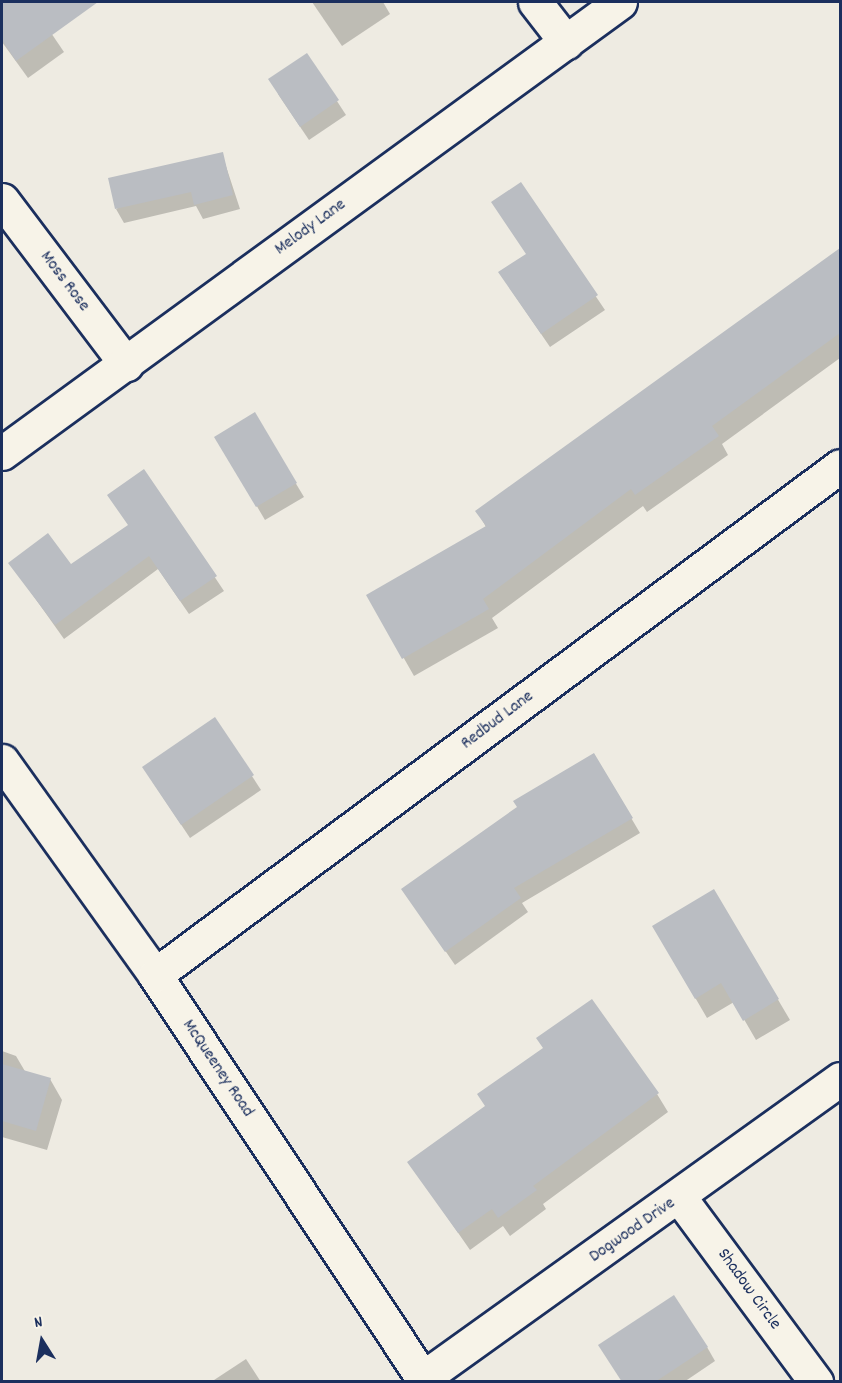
<!DOCTYPE html>
<style>
body{margin:0}
#map{position:relative;width:842px;height:1383px;overflow:hidden;background:#eeebe2;font-family:Dekko,sans-serif}
div>[style]{position:absolute}
.shadow>*{inset:0;background:#0003}
.building>*{inset:0;background:#babdc2}
.roads{filter:drop-shadow(2px 0 #1b2f5e) drop-shadow(-2px 0 #1b2f5e) drop-shadow(0 2px #1b2f5e) drop-shadow(0 -2px #1b2f5e)}
.minor>*{height:33px;margin:-16.5px;padding:0 16.5px;transform-origin:16.5px;border-radius:16.5px;background:#f7f3e8}
span{translate:-50% -50%;white-space:nowrap;text-align:center;line-height:1.15;-webkit-text-stroke:4.5px #f7f3e8;paint-order:stroke}
.street-label{font-size:18px;color:#1b2f5e}
.frame{position:absolute;inset:0;border:3px solid #1b2f5e;pointer-events:none}
.north{position:absolute;left:12px;top:1311px;width:60px;height:60px;-webkit-text-stroke:4px #f7f3e8;paint-order:stroke;rotate:349deg;font-size:16px;font-weight:700;line-height:24px;text-align:center;color:#1b2f5e}
.north::after{content:'';display:block;margin:auto;width:21px;height:27px;background:#1b2f5e;clip-path:polygon(50% 0,100% 100%,50% 72%,0 100%)}
</style>
<div id="map">
<div class="shadow">
<i style="clip-path:polygon(2px 2px,30px 2px,64px 52px,28px 78px,2px 42px)"></i>
<i style="clip-path:polygon(312px 2px,383px 2px,390px 14px,342px 46px)"></i>
<i style="clip-path:polygon(307px 55px,346px 115px,309px 140px,278px 94px)"></i>
<i style="clip-path:polygon(222px 154px,240px 209px,203px 219px,196px 206px,124px 223px,116px 209px)"></i>
<i style="clip-path:polygon(520px 184px,605px 310px,550px 347px,509px 287px,527px 255px)"></i>
<i style="clip-path:polygon(840px 252px,840px 358px,722px 444px,728px 455px,647px 512px,643px 506px,492px 618px,498px 628px,414px 676px,368px 595px,486px 527px,477px 511px)"></i>
<i style="clip-path:polygon(254px 414px,304px 497px,265px 520px,216px 437px)"></i>
<i style="clip-path:polygon(144px 471px,224px 591px,189px 614px,158px 569px,64px 639px,10px 563px,71px 566px,129px 527px)"></i>
<i style="clip-path:polygon(215px 719px,261px 790px,190px 838px,152px 781px)"></i>
<i style="clip-path:polygon(594px 755px,640px 833px,522px 903px,528px 912px,455px 965px,403px 889px)"></i>
<i style="clip-path:polygon(714px 891px,790px 1020px,756px 1040px,734px 1002px,707px 1018px,654px 927px)"></i>
<i style="clip-path:polygon(2px 1051px,16px 1056px,26px 1073px,50px 1079px,62px 1100px,47px 1150px,2px 1137px)"></i>
<i style="clip-path:polygon(657px 1094px,668px 1112px,543px 1204px,546px 1209px,510px 1236px,503px 1226px,470px 1250px,409px 1162px)"></i>
<i style="clip-path:polygon(707px 1347px,715px 1361px,684px 1382px,622px 1382px)"></i>
<i style="clip-path:polygon(246px 1359px,261px 1382px,211px 1382px)"></i>
</div>
<div class="building">
<i style="clip-path:polygon(2px 2px,98px 2px,16px 61px,2px 40px)"></i>
<i style="clip-path:polygon(307px 53px,339px 100px,300px 127px,268px 79px)"></i>
<i style="clip-path:polygon(223px 152px,233px 195px,194px 205px,191px 192px,115px 209px,108px 178px)"></i>
<i style="clip-path:polygon(521px 182px,598px 295px,541px 334px,498px 272px,526px 254px,491px 202px)"></i>
<i style="clip-path:polygon(840px 248px,840px 333px,712px 426px,719px 436px,635px 495px,631px 489px,483px 599px,489px 609px,402px 659px,366px 595px,486px 526px,475px 511px)"></i>
<i style="clip-path:polygon(255px 412px,297px 483px,256px 507px,214px 437px)"></i>
<i style="clip-path:polygon(144px 469px,217px 576px,180px 601px,149px 556px,55px 625px,8px 563px,48px 533px,71px 564px,128px 525px,107px 495px)"></i>
<i style="clip-path:polygon(215px 717px,254px 775px,181px 825px,142px 767px)"></i>
<i style="clip-path:polygon(594px 753px,633px 818px,514px 888px,521px 898px,445px 952px,401px 889px,517px 807px,513px 801px)"></i>
<i style="clip-path:polygon(714px 889px,779px 999px,743px 1021px,721px 983px,695px 999px,652px 926px)"></i>
<i style="clip-path:polygon(592px 999px,659px 1093px,533px 1186px,537px 1190px,498px 1218px,492px 1209px,458px 1233px,407px 1162px,485px 1106px,477px 1094px,543px 1048px,536px 1038px)"></i>
<i style="clip-path:polygon(2px 1064px,51px 1078px,36px 1131px,2px 1121px)"></i>
<i style="clip-path:polygon(674px 1295px,708px 1347px,655px 1382px,622px 1382px,598px 1345px)"></i>
</div>
<div class="roads">
<div class="minor">
<i style="left:535px;top:2px;width:51px;rotate:52.2deg"></i>
<i style="left:2px;top:200px;width:206px;rotate:52.9deg"></i>
<i style="left:2px;top:453px;width:765px;rotate:-36.12deg"></i>
<i style="left:2px;top:761px;width:263px;rotate:54.4deg"></i>
<i style="left:155px;top:975px;width:488px;rotate:56.4deg"></i>
<i style="left:155px;top:975px;width:853px;rotate:-36.61deg"></i>
<i style="left:680px;top:1198px;width:229px;rotate:53.5deg"></i>
<i style="left:423px;top:1378px;width:513px;rotate:-35.64deg"></i>
</div>
</div>
<div class="street-label">
<span style="left:311px;top:228px;rotate:-36deg">Melody Lane</span>
<span style="left:64px;top:282px;rotate:53deg">Moss Rose</span>
<span style="left:498px;top:721px;rotate:-37deg">Redbud Lane</span>
<span style="left:217px;top:1069px;rotate:56deg">McQueeney Road</span>
<span style="left:633px;top:1231px;rotate:-35deg">Dogwood Drive</span>
<span style="left:748px;top:1290px;rotate:54deg">Shadow Circle</span>
</div>
<div class="frame"></div>
<div class="north">N</div>
</div>
